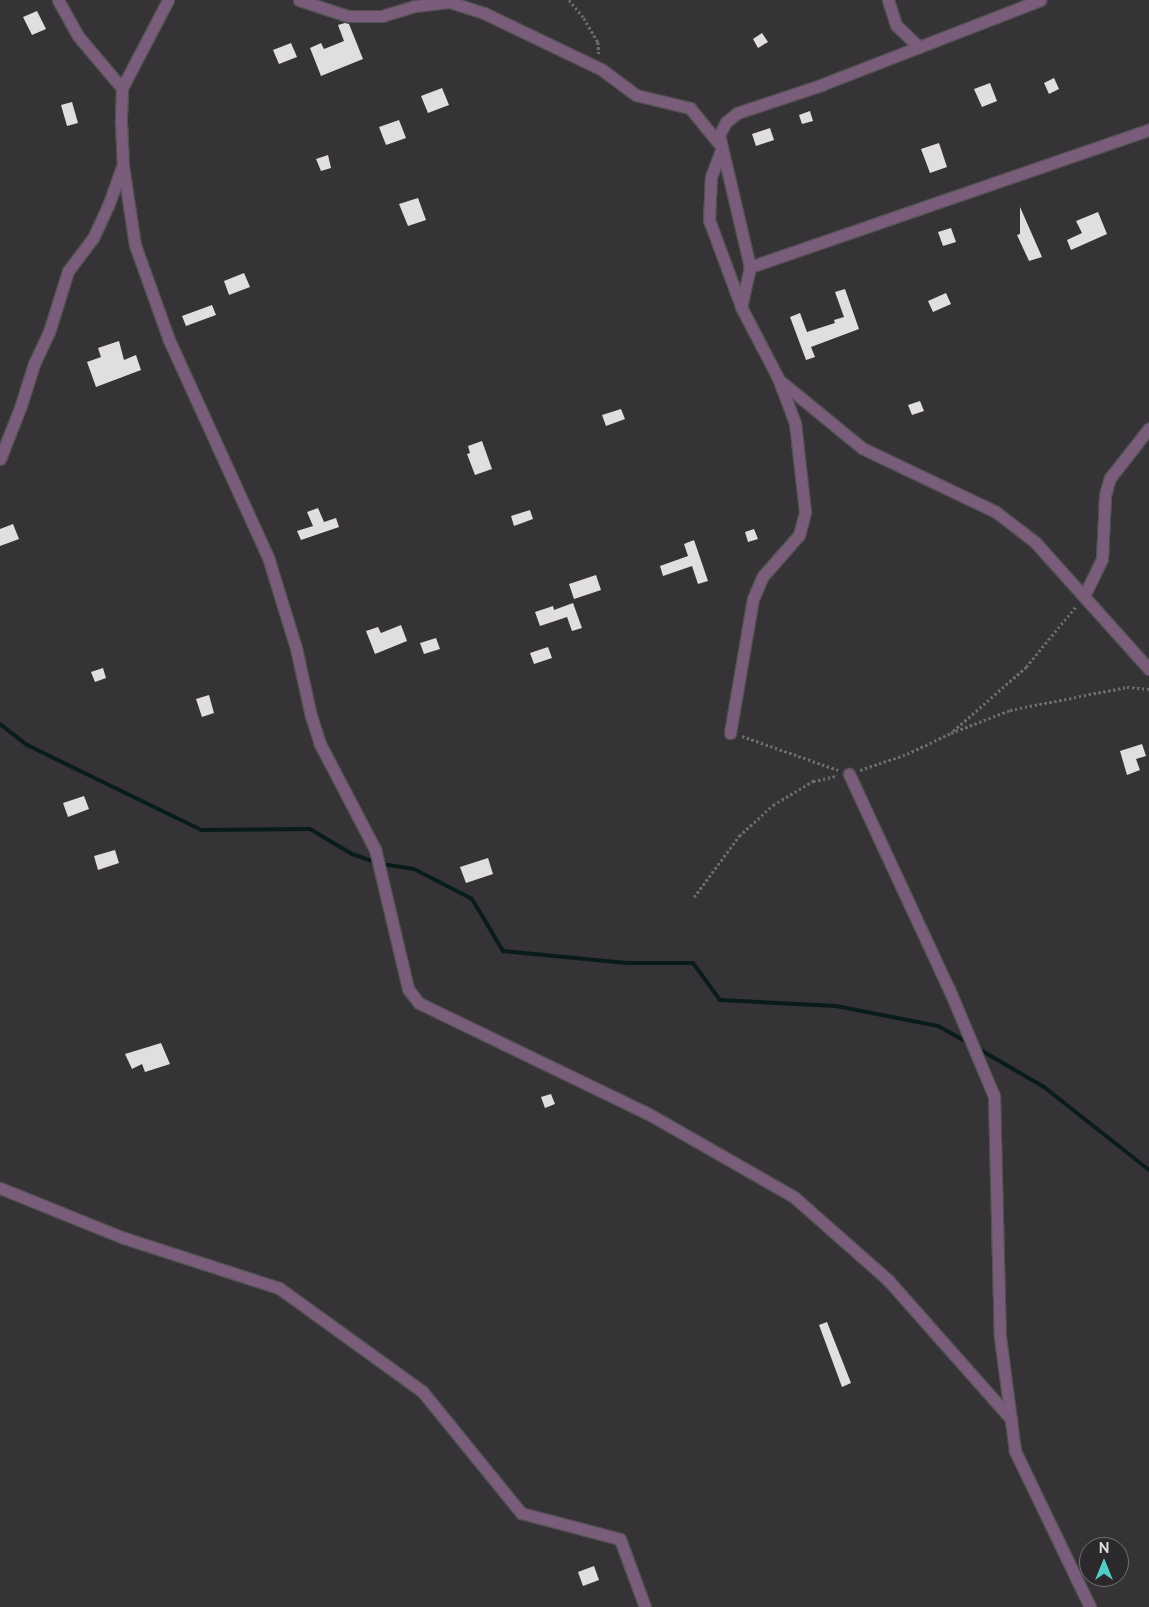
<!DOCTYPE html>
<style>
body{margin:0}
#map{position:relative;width:1149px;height:1607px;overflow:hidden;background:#363336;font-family:Raleway,sans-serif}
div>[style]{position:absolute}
.stream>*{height:4px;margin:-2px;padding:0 2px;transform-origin:2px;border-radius:2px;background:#091c1b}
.building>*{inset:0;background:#e1dee1}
.path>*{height:2.5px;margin-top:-1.25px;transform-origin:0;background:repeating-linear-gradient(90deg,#6e6c6e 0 2.5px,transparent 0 5px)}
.roads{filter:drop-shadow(1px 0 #545154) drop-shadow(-1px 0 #545154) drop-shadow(0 1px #545154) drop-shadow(0 -1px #545154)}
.minor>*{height:11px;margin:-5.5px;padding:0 5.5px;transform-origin:5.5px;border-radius:5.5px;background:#7a5d7a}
span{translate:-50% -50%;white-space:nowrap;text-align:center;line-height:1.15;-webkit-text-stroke:5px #2c292c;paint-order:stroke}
.north{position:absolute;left:1079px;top:1537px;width:50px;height:50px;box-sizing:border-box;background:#2c292c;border:1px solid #737173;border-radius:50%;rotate:0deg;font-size:14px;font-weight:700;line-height:20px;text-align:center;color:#dddcdd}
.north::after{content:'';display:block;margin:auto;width:18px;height:22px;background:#53cdc9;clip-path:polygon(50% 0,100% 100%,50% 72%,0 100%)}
</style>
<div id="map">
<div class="stream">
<i style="left:0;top:724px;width:34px;rotate:38deg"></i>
<i style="left:27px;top:745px;width:194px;rotate:26deg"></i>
<i style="left:201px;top:830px;width:109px;rotate:-0.5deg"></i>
<i style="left:310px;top:829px;width:49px;rotate:30.8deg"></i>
<i style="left:352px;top:854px;width:24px;rotate:19deg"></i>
<i style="left:382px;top:864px;width:32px;rotate:9deg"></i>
<i style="left:414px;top:869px;width:65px;rotate:27.3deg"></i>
<i style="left:472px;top:899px;width:61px;rotate:59.2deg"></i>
<i style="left:503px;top:951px;width:124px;rotate:5.6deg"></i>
<i style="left:626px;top:963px;width:67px"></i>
<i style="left:693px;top:963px;width:46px;rotate:53.9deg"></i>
<i style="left:720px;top:1000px;width:116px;rotate:3deg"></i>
<i style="left:836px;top:1006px;width:104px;rotate:11.1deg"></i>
<i style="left:938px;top:1026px;width:35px;rotate:29deg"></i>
<i style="left:977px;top:1048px;width:78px;rotate:30.2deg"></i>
<i style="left:1044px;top:1087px;width:134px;rotate:38.3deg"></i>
</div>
<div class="building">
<i style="clip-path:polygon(37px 11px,46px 29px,32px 35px,23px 17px)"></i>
<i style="clip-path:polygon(345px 23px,349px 24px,363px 59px,321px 76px,310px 48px,321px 43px,324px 49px,344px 41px,338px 25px)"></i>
<i style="clip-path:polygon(762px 33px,768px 42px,758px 48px,753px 39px)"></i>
<i style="clip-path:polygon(291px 43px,297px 57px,279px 64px,273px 50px)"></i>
<i style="clip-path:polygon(1054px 78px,1059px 89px,1049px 94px,1044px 83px)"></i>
<i style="clip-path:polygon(990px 83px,997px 101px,982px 107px,974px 89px)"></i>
<i style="clip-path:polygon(442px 88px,449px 105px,428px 113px,421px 96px)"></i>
<i style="clip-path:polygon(72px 102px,78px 123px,67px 126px,61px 105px)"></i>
<i style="clip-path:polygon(810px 111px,813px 121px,802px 124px,799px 115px)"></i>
<i style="clip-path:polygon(399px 120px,406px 138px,386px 145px,379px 127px)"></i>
<i style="clip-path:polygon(770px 128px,774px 140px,756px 146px,752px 134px)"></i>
<i style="clip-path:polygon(939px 143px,947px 167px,930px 173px,921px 149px)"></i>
<i style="clip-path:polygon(328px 155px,331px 168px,321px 171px,316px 159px)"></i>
<i style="clip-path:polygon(418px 198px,426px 220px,408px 226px,399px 204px)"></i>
<i style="clip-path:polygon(1020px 207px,1042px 257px,1029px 261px,1017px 235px,1020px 234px)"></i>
<i style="clip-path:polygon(1098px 212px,1107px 234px,1071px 250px,1067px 240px,1082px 233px,1076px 221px)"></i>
<i style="clip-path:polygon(951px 228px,956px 242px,943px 246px,938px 232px)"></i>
<i style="clip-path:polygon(244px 273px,250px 287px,229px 295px,224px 281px)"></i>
<i style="clip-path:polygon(845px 289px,859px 329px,811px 347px,815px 357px,806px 360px,790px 317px,800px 313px,807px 332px,835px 323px,834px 320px,844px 317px,835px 292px)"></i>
<i style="clip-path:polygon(946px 293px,951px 304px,933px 312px,928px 301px)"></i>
<i style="clip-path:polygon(212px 305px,216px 315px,186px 326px,182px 316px)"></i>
<i style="clip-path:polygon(119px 341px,124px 360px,136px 355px,141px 370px,96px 387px,87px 362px,101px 357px,98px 348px)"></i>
<i style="clip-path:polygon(920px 401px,924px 411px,912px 415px,908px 405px)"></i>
<i style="clip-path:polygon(621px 409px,625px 419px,606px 426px,602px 415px)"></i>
<i style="clip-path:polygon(482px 441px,492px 469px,475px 475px,467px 454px,470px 453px,468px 446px)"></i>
<i style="clip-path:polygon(318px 508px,324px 522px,336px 518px,339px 527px,301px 540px,297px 531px,313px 526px,307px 512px)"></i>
<i style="clip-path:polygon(530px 510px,533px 519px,514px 526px,511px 516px)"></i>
<i style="clip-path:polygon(13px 524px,19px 539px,0 546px,0 529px)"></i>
<i style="clip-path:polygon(754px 529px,758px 539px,748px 542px,745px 532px)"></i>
<i style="clip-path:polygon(694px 540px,708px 581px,698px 584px,692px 566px,663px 576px,660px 566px,688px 556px,684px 544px)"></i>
<i style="clip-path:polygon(596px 575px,601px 590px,574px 599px,569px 584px)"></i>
<i style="clip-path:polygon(573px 603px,582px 628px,572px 631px,567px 617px,540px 626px,535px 612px,553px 606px,554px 610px)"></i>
<i style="clip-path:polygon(401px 625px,407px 641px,375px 654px,366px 631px,378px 627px,381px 633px)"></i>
<i style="clip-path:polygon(436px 638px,440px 649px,424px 654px,420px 643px)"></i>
<i style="clip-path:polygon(548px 647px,552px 658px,534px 664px,530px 653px)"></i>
<i style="clip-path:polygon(103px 668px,106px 678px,95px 682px,91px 672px)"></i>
<i style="clip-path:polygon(209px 695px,214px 713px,202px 717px,196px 699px)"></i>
<i style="clip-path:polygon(1142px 744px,1146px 756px,1136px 759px,1140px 770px,1127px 775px,1120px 751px)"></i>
<i style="clip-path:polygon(84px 796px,89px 809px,68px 817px,63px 803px)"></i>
<i style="clip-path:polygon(115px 850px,119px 863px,98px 870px,94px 856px)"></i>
<i style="clip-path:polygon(488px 858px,493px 874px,466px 883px,460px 867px)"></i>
<i style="clip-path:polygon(161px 1043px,170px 1064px,145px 1072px,142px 1064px,132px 1069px,125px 1054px)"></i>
<i style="clip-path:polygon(551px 1094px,555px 1104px,545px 1108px,541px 1097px)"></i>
<i style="clip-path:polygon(827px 1322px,851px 1383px,842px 1387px,819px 1325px)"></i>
<i style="clip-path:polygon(594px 1566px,599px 1580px,583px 1586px,578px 1572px)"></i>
</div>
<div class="path">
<i style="left:569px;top:0;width:23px;rotate:50deg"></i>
<i style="left:584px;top:18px;width:28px;rotate:60deg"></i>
<i style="left:598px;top:42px;width:12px;rotate:85deg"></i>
<i style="left:953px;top:731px;width:97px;rotate:-41.2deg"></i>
<i style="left:1026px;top:667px;width:80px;rotate:-50.6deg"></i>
<i style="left:742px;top:736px;width:102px;rotate:19.5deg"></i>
<i style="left:860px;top:770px;width:50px;rotate:-18.8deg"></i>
<i style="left:907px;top:754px;width:49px;rotate:-25.5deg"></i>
<i style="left:951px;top:733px;width:63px;rotate:-21.3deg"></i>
<i style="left:1010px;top:710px;width:119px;rotate:-11.1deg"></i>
<i style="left:1127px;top:687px;width:22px;rotate:5deg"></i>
<i style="left:694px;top:897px;width:76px;rotate:-53.6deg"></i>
<i style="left:739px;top:836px;width:46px;rotate:-42.4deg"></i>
<i style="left:773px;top:805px;width:47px;rotate:-31deg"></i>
<i style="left:813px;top:781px;width:25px;rotate:-12deg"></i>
</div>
<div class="roads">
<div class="minor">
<i style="left:58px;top:0;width:41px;rotate:60.9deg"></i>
<i style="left:78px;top:36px;width:68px;rotate:49.8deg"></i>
<i style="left:168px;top:0;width:99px;rotate:117.6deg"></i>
<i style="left:122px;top:88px;width:35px;rotate:92deg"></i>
<i style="left:121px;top:123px;width:43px;rotate:87.3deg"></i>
<i style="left:123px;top:166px;width:80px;rotate:81.4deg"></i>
<i style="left:135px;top:245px;width:101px;rotate:70.3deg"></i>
<i style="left:169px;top:340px;width:239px;rotate:65.5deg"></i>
<i style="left:268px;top:557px;width:95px;rotate:72.9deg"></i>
<i style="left:296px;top:648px;width:70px;rotate:77.6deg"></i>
<i style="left:311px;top:716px;width:29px;rotate:72deg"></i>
<i style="left:320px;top:744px;width:119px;rotate:62.4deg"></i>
<i style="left:375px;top:849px;width:144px;rotate:76.7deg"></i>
<i style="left:408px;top:989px;width:18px;rotate:52deg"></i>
<i style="left:419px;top:1003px;width:253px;rotate:25.8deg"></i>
<i style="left:647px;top:1113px;width:169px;rotate:29.7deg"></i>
<i style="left:794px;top:1197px;width:125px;rotate:41.4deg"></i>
<i style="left:888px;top:1280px;width:186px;rotate:48.5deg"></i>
<i style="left:299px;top:0;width:52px;rotate:18.1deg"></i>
<i style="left:348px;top:16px;width:34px"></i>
<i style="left:382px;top:16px;width:34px;rotate:-17deg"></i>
<i style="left:415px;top:6px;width:35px;rotate:-7deg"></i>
<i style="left:450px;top:2px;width:36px;rotate:18deg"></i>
<i style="left:484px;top:13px;width:130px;rotate:25.6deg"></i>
<i style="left:601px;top:69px;width:44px;rotate:36.6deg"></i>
<i style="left:636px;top:95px;width:56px;rotate:13.5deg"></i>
<i style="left:690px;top:108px;width:49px;rotate:50.8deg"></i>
<i style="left:888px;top:0;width:26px;rotate:72deg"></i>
<i style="left:896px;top:25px;width:32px;rotate:44deg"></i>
<i style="left:722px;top:148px;width:30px;rotate:111deg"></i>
<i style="left:711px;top:176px;width:44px;rotate:92.6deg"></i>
<i style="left:709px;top:220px;width:92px;rotate:69.6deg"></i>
<i style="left:750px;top:267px;width:422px;rotate:-19deg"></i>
<i style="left:779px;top:380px;width:107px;rotate:39.3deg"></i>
<i style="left:862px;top:448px;width:148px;rotate:25.5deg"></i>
<i style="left:996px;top:512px;width:49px;rotate:37.6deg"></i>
<i style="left:1035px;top:542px;width:171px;rotate:48.1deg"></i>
<i style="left:0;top:459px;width:58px;rotate:-68.7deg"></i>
<i style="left:21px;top:405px;width:43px;rotate:-72.4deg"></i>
<i style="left:34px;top:364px;width:35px;rotate:-65deg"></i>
<i style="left:49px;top:332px;width:64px;rotate:-72.7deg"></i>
<i style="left:68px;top:271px;width:41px;rotate:-52.9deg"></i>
<i style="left:93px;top:238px;width:35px;rotate:-65deg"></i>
<i style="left:108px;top:206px;width:41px;rotate:-70.3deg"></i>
<i style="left:1084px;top:596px;width:41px;rotate:-64.1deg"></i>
<i style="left:1102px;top:559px;width:64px;rotate:-87.3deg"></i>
<i style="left:1105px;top:495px;width:18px;rotate:-74deg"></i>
<i style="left:1110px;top:478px;width:63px;rotate:-52deg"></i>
<i style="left:730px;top:733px;width:136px;rotate:-80.3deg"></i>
<i style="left:753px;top:599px;width:25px;rotate:-67deg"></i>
<i style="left:763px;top:576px;width:55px;rotate:-48.7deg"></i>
<i style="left:799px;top:535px;width:24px;rotate:-75deg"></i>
<i style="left:805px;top:512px;width:90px;rotate:-96.4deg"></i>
<i style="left:795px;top:423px;width:48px;rotate:-110.7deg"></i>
<i style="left:778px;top:378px;width:80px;rotate:-117.5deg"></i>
<i style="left:741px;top:307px;width:41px;rotate:-77.3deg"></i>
<i style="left:750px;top:267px;width:136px;rotate:-103.2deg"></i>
<i style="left:719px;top:135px;width:15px;rotate:-62deg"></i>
<i style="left:726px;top:122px;width:14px;rotate:-39deg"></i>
<i style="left:737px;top:113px;width:89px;rotate:-18.4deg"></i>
<i style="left:821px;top:85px;width:235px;rotate:-21.2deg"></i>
<i style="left:849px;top:774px;width:237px;rotate:65.1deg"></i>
<i style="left:949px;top:989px;width:116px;rotate:67.2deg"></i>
<i style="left:994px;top:1096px;width:241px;rotate:88.6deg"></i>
<i style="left:1000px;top:1337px;width:115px;rotate:82.5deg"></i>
<i style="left:1015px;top:1451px;width:173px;rotate:64.3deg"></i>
<i style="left:0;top:1188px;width:134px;rotate:22deg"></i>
<i style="left:124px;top:1238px;width:163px;rotate:17.9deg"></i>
<i style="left:279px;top:1288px;width:176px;rotate:35.8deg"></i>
<i style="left:422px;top:1391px;width:157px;rotate:50.9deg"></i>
<i style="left:521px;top:1513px;width:102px;rotate:14.7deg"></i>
<i style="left:620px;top:1539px;width:72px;rotate:69.8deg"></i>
</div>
</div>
<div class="north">N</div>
</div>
